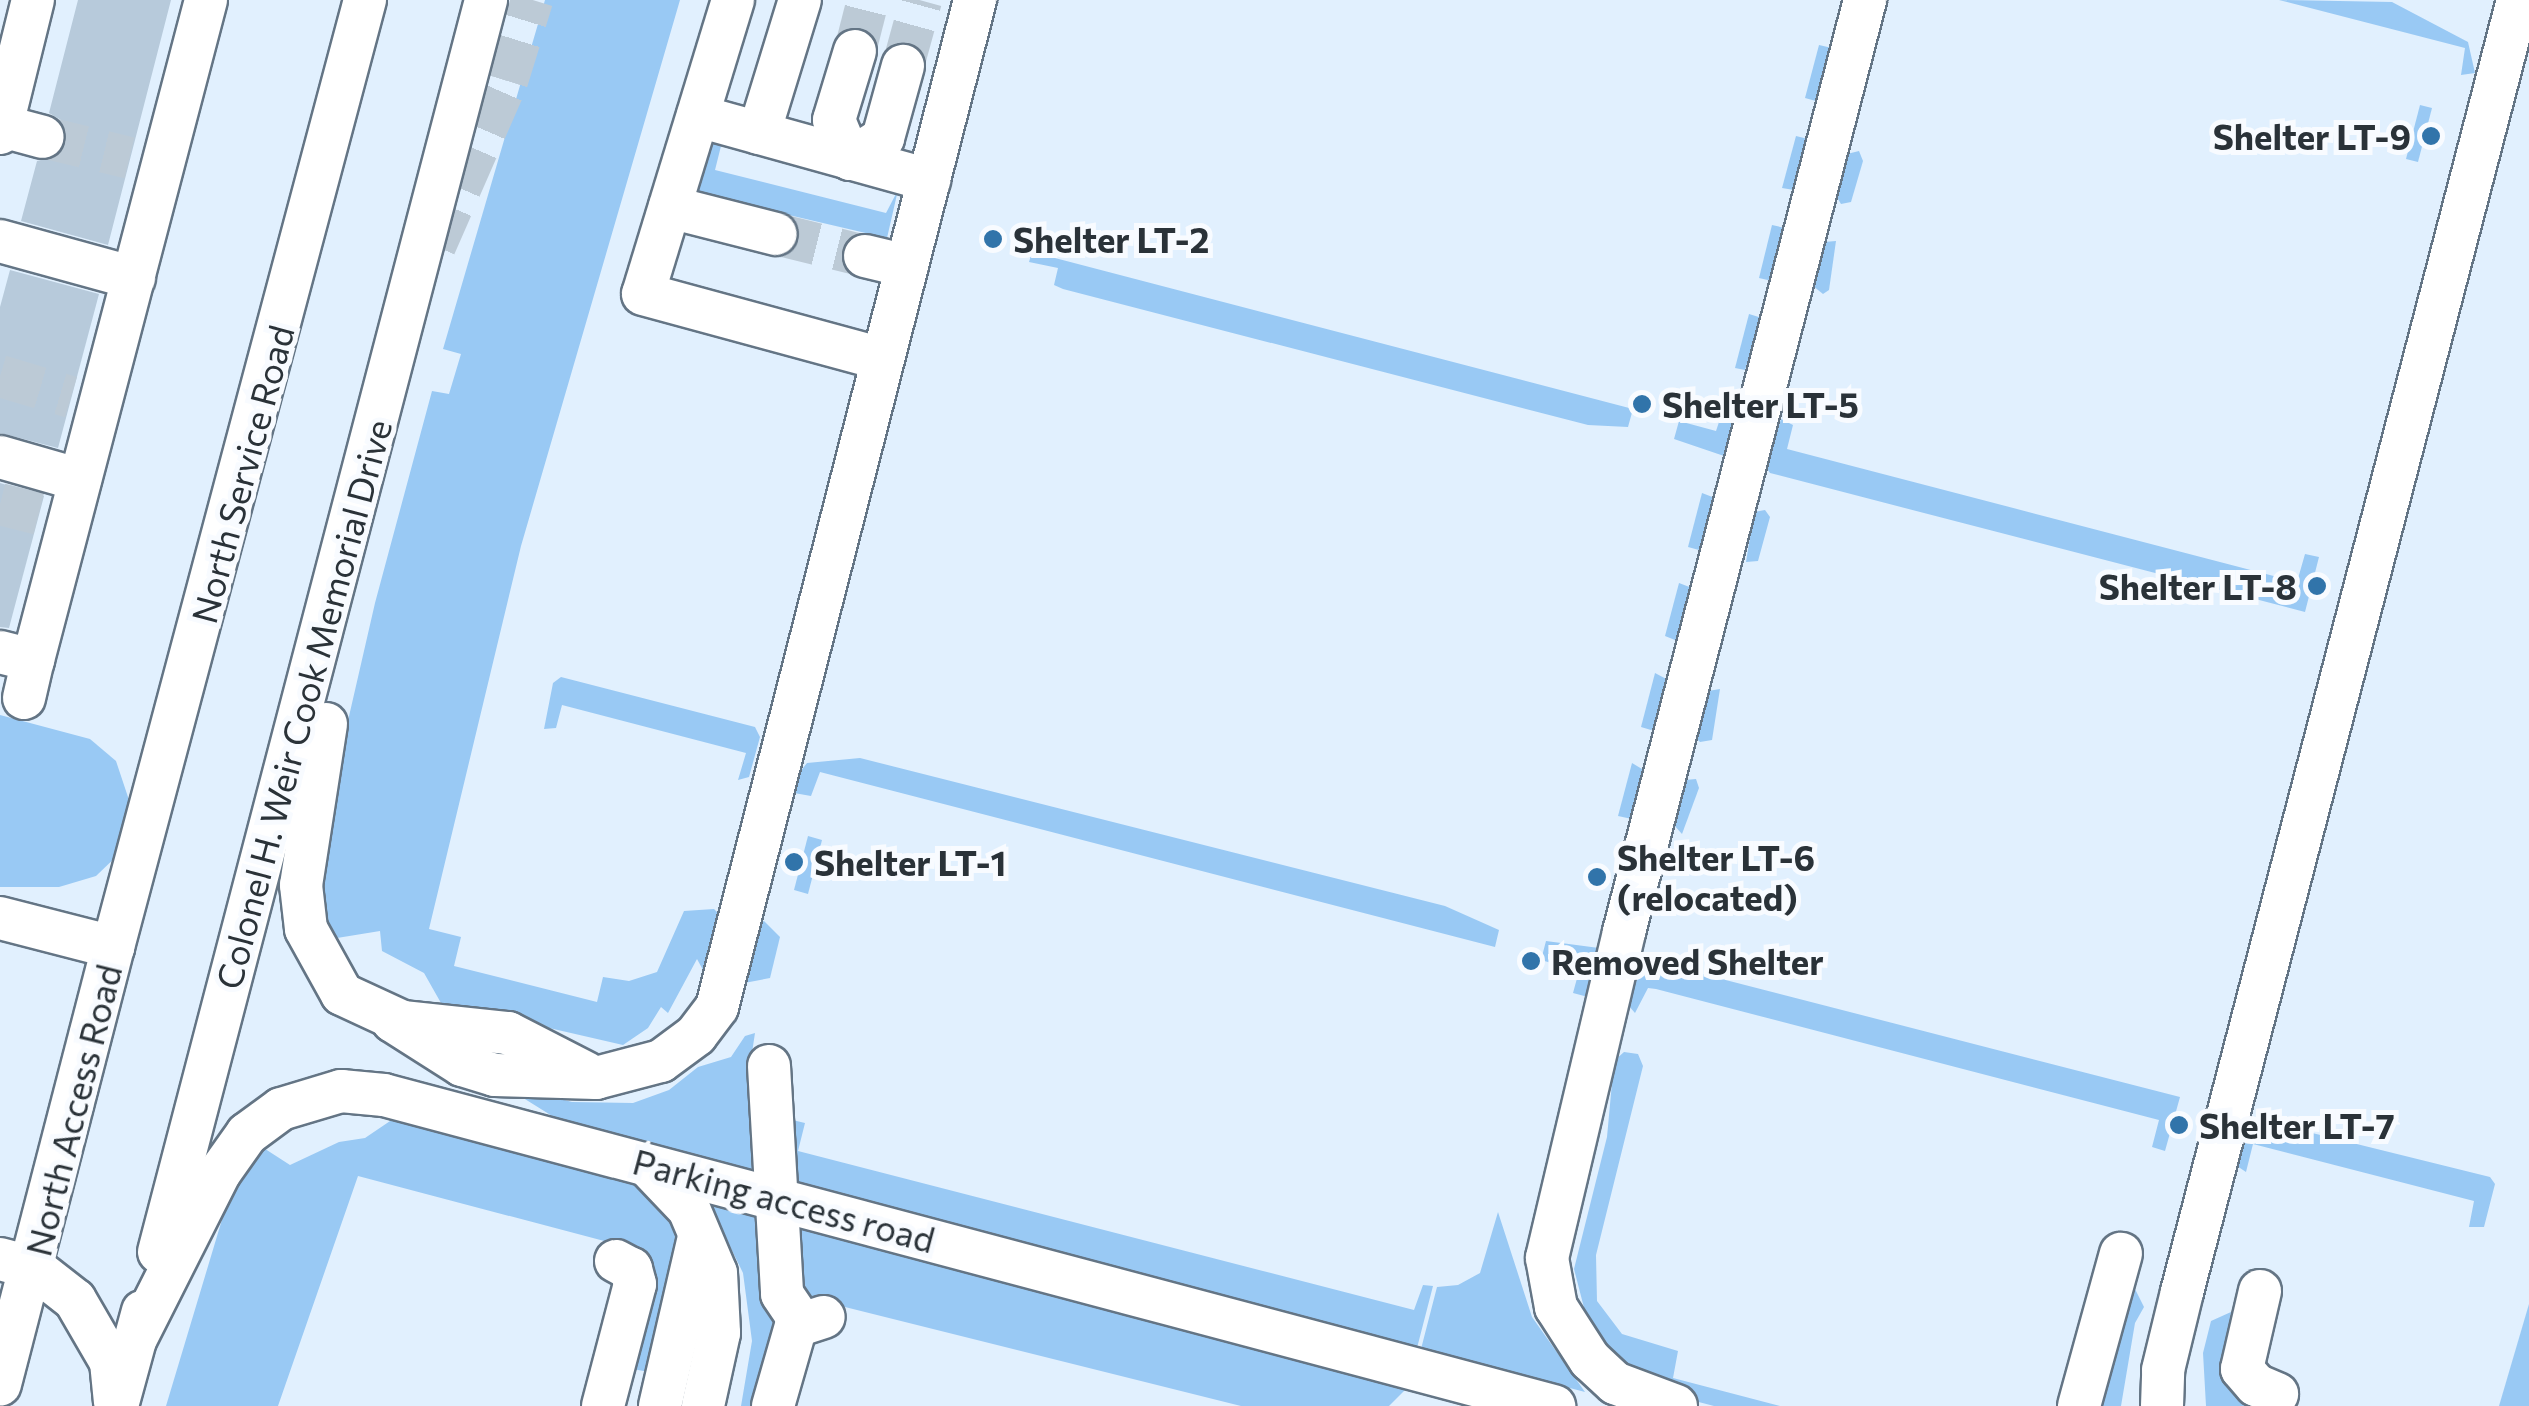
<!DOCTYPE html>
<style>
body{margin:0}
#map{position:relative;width:2529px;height:1406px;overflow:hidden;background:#e1f0fe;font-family:Commissioner,sans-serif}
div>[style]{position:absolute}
.green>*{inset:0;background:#99c9f4}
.building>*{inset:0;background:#b7cadb}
.minor-tunnel>*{height:42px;margin-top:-21px;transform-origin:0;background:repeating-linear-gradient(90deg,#bccad6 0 42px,transparent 0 63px)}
.roads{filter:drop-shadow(2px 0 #647585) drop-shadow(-2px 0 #647585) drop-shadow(0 2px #647585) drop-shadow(0 -2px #647585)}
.minor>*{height:42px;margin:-21px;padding:0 21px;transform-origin:21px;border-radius:21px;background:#fff}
.dots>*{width:28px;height:28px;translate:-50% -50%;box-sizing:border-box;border:5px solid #f8fbff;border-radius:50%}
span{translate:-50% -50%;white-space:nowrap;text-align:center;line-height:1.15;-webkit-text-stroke:10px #f8fbff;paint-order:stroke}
.poi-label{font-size:35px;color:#2a3238;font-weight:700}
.right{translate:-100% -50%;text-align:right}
.left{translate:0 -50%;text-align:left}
.street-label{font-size:35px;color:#2a3238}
</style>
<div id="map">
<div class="green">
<i style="clip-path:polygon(545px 0,680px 0,521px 546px,429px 929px,461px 937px,454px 966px,597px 1002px,603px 977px,629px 981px,657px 972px,684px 911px,714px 909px,720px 915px,708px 979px,697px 959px,668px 1013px,661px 1007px,648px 1028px,623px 1045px,441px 1003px,424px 973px,382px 951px,380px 931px,337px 938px,322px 913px,322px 834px,375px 603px,432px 391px,449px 394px,461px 354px,443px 349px)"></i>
<i style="clip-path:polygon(2279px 0,2392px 2px,2468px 42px,2475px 73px,2461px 75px,2465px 48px)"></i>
<i style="clip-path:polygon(1819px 45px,1832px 48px,1816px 101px,1805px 98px)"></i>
<i style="clip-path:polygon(2420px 105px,2432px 108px,2418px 162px,2406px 159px)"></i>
<i style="clip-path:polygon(1796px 136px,1808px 139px,1794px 190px,1782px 188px)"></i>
<i style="clip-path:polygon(706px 141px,721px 146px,715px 170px,886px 213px,898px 190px,887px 238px,695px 193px)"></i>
<i style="clip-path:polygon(1859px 151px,1863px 161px,1851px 202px,1841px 204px,1835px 194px,1847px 154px)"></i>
<i style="clip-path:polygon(1772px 225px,1785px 228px,1772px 281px,1759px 278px)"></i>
<i style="clip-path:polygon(1836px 241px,1829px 290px,1823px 294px,1813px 286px,1824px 242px)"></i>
<i style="clip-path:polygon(1032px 252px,1633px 409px,1628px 427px,1588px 425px,1063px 289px,1054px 285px,1058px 268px,1029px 262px)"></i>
<i style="clip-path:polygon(1749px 314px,1762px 318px,1745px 370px,1735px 368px)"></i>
<i style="clip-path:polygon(1725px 404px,1740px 410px,1727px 457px,1674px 439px,1679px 421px,1716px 431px)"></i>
<i style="clip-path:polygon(1781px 419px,1793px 425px,1787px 449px,2297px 582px,2305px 554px,2319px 557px,2305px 612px,1770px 473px,1766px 467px)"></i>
<i style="clip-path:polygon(1702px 493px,1715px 498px,1699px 550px,1688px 547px)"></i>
<i style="clip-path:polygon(1765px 510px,1770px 517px,1758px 561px,1746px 562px,1754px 512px)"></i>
<i style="clip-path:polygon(1679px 583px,1692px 588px,1681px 638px,1675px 640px,1665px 636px)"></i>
<i style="clip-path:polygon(1655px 673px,1670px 681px,1659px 726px,1651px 730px,1641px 727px)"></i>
<i style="clip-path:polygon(561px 677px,755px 727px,760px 737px,749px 777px,738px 780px,746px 753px,562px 705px,556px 728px,544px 729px,553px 683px)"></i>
<i style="clip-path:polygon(1720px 689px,1712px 740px,1700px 742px,1695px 737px,1708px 691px)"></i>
<i style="clip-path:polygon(0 715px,90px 739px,116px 761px,133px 812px,121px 852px,96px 876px,59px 887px,0 887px)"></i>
<i style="clip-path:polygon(860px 758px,1445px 906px,1499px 930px,1495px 947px,820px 772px,811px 796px,794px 793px,795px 778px,807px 763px)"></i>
<i style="clip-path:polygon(1632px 763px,1647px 772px,1632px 819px,1618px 816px)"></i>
<i style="clip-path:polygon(1696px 779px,1699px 788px,1682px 834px,1673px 824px,1685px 780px)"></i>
<i style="clip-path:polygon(808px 836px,822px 840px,808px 894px,794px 890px)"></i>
<i style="clip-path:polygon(764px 921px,780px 937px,770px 978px,739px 984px,758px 924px)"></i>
<i style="clip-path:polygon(1546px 941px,1599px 948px,1588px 997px,1573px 993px,1579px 971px,1541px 960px)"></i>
<i style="clip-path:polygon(1644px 959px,2180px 1097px,2165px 1151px,2152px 1147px,2159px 1120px,1656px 989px,1648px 988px,1635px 1013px,1628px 1005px)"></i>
<i style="clip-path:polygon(755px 1033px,748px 1079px,762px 1178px,573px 1129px,499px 1083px,572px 1102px,633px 1103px,669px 1090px,698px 1067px,731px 1057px,745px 1036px)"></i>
<i style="clip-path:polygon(1624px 1052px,1638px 1054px,1643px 1066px,1596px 1255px,1597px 1301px,1622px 1334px,1678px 1351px,1673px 1378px,1780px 1406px,1714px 1406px,1668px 1394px,1623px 1368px,1589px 1327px,1574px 1269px,1607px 1137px,1614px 1061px)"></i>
<i style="clip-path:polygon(399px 1115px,637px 1181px,672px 1217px,681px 1245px,654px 1373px,633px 1369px,656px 1278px,642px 1251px,358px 1176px,278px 1406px,166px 1406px,236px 1173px,259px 1145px,290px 1165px,339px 1142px,365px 1138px)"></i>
<i style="clip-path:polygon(784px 1118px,805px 1123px,798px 1151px,1414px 1310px,1423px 1285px,1433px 1286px,1417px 1348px,783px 1183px)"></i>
<i style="clip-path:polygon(2252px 1118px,2490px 1177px,2495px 1184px,2484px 1227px,2469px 1227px,2474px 1201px,2253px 1144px,2246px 1172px,2237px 1166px)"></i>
<i style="clip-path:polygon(708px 1201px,765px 1210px,773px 1326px,755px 1406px,741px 1406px,752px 1341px,743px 1273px)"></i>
<i style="clip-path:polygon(1498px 1212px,1532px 1317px,1585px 1392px,1421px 1349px,1437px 1287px,1458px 1285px,1480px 1273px)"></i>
<i style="clip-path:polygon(785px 1215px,1411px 1384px,1389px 1406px,1241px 1406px,801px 1296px)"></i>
<i style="clip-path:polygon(2134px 1287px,2144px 1307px,2135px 1323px,2121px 1406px,2100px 1406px)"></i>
<i style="clip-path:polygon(2529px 1304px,2529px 1406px,2499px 1406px)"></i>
<i style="clip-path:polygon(2231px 1312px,2224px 1372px,2261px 1406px,2206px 1406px,2203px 1353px,2211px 1321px)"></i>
</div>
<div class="building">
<i style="clip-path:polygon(78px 0,171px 0,108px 245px,21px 221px,37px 161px,60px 155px,67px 142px,61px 120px,49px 113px)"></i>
<i style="clip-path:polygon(10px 270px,99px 294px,58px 448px,0 433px,0 307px)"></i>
<i style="clip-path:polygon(0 483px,44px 496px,9px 628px,0 627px)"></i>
</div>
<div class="minor-tunnel">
<i style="left:855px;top:51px;width:53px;rotate:-75.7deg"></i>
<i style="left:903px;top:66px;width:68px;rotate:-74.7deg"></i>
<i style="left:43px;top:137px;width:89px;rotate:13.6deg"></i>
<i style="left:776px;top:234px;width:92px;rotate:13.9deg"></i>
<i style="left:435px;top:246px;width:180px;rotate:-66.4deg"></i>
<i style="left:507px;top:81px;width:85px;rotate:-72.8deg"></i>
<i style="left:0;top:376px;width:74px;rotate:16.5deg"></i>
<i style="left:0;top:504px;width:40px;rotate:14.4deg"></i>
</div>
<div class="roads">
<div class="minor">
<i style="left:733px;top:0;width:307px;rotate:107deg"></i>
<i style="left:643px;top:294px;width:248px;rotate:15.2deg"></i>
<i style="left:698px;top:116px;width:240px;rotate:15.5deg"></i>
<i style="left:2px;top:126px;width:42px;rotate:15deg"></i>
<i style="left:0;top:133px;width:137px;rotate:-76.1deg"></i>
<i style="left:759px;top:133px;width:139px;rotate:-72.9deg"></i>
<i style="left:850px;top:159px;width:42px;rotate:-112.3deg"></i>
<i style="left:834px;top:120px;width:72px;rotate:-73.1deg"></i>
<i style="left:850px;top:159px;width:39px;rotate:-32deg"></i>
<i style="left:883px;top:138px;width:75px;rotate:-74.5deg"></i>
<i style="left:670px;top:207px;width:109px;rotate:14.3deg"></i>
<i style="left:0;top:241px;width:139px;rotate:15.4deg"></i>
<i style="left:865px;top:256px;width:43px;rotate:13.4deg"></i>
<i style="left:0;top:457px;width:83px;rotate:16deg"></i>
<i style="left:0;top:652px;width:34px;rotate:14deg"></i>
<i style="left:33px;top:660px;width:682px;rotate:-75.31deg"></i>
<i style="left:24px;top:698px;width:39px;rotate:-77deg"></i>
<i style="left:326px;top:724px;width:163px;rotate:98.8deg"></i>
<i style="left:301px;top:885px;width:44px;rotate:83.5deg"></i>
<i style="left:306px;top:929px;width:74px;rotate:61deg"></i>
<i style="left:342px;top:994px;width:86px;rotate:24.8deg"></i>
<i style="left:0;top:918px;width:117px;rotate:14.4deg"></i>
<i style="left:113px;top:947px;width:452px;rotate:104.5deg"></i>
<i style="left:113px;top:947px;width:980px;rotate:-75.1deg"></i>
<i style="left:393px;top:1021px;width:82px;rotate:32.5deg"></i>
<i style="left:462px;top:1065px;width:34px;rotate:17deg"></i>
<i style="left:495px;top:1075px;width:101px;rotate:1.7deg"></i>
<i style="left:596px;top:1078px;width:67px;rotate:-14.7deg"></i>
<i style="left:661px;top:1061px;width:44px;rotate:-36.6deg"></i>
<i style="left:696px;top:1035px;width:35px;rotate:-53deg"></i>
<i style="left:717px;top:1007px;width:1040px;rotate:-75.63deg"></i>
<i style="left:393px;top:1021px;width:116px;rotate:6deg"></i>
<i style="left:508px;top:1033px;width:88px;rotate:27.1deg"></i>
<i style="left:769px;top:1066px;width:228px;rotate:86.7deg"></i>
<i style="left:782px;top:1294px;width:32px;rotate:56deg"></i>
<i style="left:648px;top:1166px;width:59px;rotate:46.4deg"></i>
<i style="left:689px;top:1209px;width:69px;rotate:67.1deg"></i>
<i style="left:716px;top:1273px;width:60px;rotate:87.1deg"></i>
<i style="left:719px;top:1333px;width:75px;rotate:102.4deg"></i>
<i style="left:159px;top:1252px;width:1294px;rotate:-75.36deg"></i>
<i style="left:0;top:1259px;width:35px;rotate:15deg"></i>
<i style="left:34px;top:1268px;width:52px;rotate:38deg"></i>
<i style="left:75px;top:1300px;width:72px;rotate:59.9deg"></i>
<i style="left:111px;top:1362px;width:40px;rotate:84.3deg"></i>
<i style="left:2260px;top:1291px;width:80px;rotate:103deg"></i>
<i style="left:2242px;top:1369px;width:21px;rotate:49deg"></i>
<i style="left:2256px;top:1385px;width:23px;rotate:23deg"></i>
<i style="left:135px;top:1340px;width:188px;rotate:-63.2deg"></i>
<i style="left:220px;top:1172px;width:47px;rotate:-54.6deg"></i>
<i style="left:247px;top:1134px;width:42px;rotate:-36.3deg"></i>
<i style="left:281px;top:1109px;width:63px;rotate:-16.7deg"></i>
<i style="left:341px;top:1091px;width:43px;rotate:5.3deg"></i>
<i style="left:384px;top:1095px;width:1211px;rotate:14.89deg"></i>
<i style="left:117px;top:1406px;width:98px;rotate:-74.7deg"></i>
<i style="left:603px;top:1406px;width:126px;rotate:-75.3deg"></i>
<i style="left:635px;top:1284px;width:16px;rotate:-105deg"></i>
<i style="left:631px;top:1269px;width:17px;rotate:-152deg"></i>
<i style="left:660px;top:1406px;width:169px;rotate:-77deg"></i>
<i style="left:773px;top:1406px;width:83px;rotate:-74deg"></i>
<i style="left:796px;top:1326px;width:29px;rotate:-18deg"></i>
<i style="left:1676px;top:1406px;width:65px;rotate:-159.3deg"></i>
<i style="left:1615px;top:1383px;width:34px;rotate:-137deg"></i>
<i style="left:1590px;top:1360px;width:63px;rotate:-122.7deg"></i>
<i style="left:1556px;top:1307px;width:50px;rotate:-100.4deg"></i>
<i style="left:1547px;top:1258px;width:335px;rotate:-76.7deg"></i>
<i style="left:1624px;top:932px;width:963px;rotate:-75.5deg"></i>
<i style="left:2079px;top:1406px;width:158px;rotate:-74.6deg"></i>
<i style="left:2162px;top:1406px;width:36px;rotate:-88deg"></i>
<i style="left:2163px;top:1370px;width:80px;rotate:-76.3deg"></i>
<i style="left:2182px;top:1292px;width:1335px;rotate:-75.42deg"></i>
</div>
</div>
<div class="dots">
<i style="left:2431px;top:136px;background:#3174aa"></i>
<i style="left:993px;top:239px;background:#3174aa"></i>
<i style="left:1642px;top:404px;background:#3174aa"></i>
<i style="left:2317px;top:586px;background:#3174aa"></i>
<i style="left:794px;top:862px;background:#3174aa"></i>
<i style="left:1597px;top:877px;background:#3174aa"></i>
<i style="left:1531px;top:961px;background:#3174aa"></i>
<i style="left:2179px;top:1125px;background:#3174aa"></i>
</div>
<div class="poi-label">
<span class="right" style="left:2411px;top:136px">Shelter LT-9</span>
<span class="left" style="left:1013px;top:239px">Shelter LT-2</span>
<span class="left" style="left:1662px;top:404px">Shelter LT-5</span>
<span class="right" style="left:2297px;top:586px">Shelter LT-8</span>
<span class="left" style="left:1617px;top:877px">Shelter LT-6<br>(relocated)</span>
<span class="left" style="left:814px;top:862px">Shelter LT-1</span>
<span class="left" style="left:1551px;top:961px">Removed Shelter</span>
<span class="left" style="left:2199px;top:1125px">Shelter LT-7</span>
</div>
<div class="street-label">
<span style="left:242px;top:474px;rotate:-75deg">North Service Road</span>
<span style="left:303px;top:704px;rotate:-75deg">Colonel H. Weir Cook Memorial Drive</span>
<span style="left:73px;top:1110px;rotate:-76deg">North Access Road</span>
<span style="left:784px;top:1200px;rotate:15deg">Parking access road</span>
</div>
</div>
